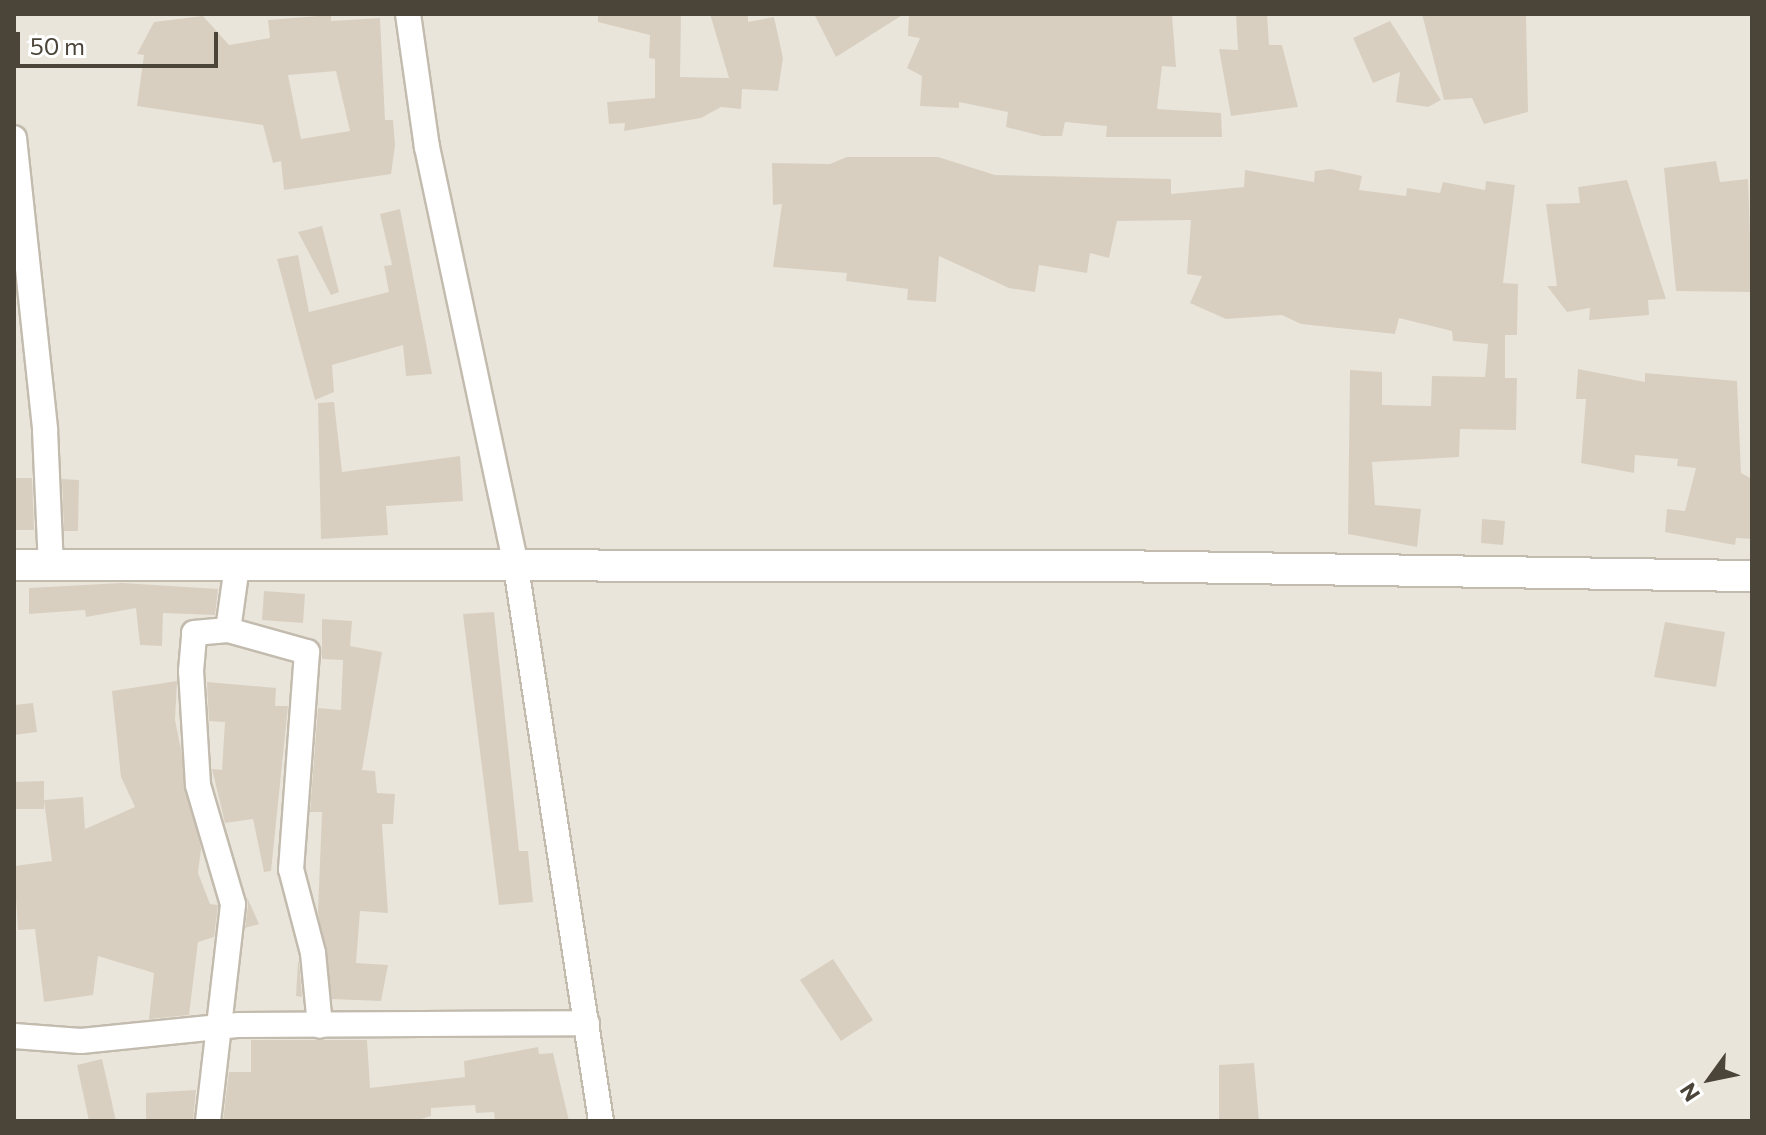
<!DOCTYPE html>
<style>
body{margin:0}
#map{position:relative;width:1766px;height:1135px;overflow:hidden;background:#f6f3ec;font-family:Commissioner,sans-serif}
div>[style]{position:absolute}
.residential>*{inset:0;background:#eae5da}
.building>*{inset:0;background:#d8cfc1}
.roads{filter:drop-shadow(2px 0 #c2bbae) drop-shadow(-2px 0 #c2bbae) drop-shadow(0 2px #c2bbae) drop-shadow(0 -2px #c2bbae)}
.minor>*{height:24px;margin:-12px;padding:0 12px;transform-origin:12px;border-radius:12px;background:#fff}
.tertiary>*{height:30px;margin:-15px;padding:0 15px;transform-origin:15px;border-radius:15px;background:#fff}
span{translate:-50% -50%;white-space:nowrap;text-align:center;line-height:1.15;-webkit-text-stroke:8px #fff;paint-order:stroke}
.frame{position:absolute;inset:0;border:16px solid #4b4439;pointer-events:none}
.north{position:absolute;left:1670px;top:1039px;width:80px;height:80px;-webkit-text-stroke:6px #fff;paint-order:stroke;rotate:237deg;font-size:22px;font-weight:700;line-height:32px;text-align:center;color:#4b4439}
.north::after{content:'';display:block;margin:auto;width:28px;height:36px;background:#4b4439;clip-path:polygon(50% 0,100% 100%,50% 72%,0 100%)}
.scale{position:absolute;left:16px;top:32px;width:202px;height:36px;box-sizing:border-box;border:4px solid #4b4439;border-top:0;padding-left:10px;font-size:24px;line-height:28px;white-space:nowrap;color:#4b4439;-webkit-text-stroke:6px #fff;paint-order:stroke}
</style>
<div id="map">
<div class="residential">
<i style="clip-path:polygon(14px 14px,1752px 14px,1752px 1121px,14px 1121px)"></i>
</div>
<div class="building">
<i style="clip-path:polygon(598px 14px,681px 14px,680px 77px,729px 78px,710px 14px,748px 14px,748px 22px,774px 17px,783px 58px,778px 91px,742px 89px,741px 109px,721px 107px,701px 118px,624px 131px,625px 123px,609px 124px,607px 102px,655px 98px,655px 59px,649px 58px,650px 35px,598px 22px)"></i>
<i style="clip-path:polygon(814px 14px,904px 14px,836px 57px)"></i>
<i style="clip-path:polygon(909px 14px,1172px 14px,1176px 67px,1162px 66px,1157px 109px,1221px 113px,1222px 137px,1106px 137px,1107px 126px,1065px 122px,1062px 136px,1042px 136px,1006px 127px,1008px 112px,959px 102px,959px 108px,920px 106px,922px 76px,907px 68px,920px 38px,908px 36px)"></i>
<i style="clip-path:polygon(1236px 14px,1267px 14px,1269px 45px,1282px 45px,1298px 107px,1231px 116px,1219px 49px,1238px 50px)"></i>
<i style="clip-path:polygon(1422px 14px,1526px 14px,1528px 112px,1484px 124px,1472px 98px,1444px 100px)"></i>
<i style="clip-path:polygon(evenodd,331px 15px,331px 21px,380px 18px,385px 120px,393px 120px,395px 145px,391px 174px,284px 190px,281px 161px,273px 163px,263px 125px,137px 106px,144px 55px,137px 54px,154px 22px,203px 16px,229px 45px,270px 38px,268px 20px,331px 15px,336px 71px,350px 131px,301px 139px,288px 75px,336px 71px)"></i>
<i style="clip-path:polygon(1390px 21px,1415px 60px,1441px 100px,1428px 107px,1396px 102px,1400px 72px,1373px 83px,1353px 38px)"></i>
<i style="clip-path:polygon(847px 157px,938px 157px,995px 175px,1171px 179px,1171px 194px,1244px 187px,1245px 170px,1314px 182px,1315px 171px,1330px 169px,1362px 176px,1359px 190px,1406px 196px,1407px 188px,1440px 193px,1443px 182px,1485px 190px,1486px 181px,1515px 185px,1503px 283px,1518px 284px,1517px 335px,1505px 335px,1505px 378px,1517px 378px,1516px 430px,1460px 429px,1459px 457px,1372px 462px,1375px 505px,1421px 509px,1417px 547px,1348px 534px,1350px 370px,1382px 372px,1382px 405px,1431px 406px,1432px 376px,1485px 377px,1488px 344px,1453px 341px,1452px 331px,1399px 318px,1395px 334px,1301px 324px,1282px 315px,1226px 319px,1190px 303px,1202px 276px,1187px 274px,1191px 220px,1117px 221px,1109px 258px,1090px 253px,1087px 273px,1039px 265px,1035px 292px,1009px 288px,939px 256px,936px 302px,907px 300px,908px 289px,846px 281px,847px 273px,773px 267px,782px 204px,773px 205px,772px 163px,830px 164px)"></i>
<i style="clip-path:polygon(1716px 161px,1720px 182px,1748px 179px,1752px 292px,1676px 291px,1664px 168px)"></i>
<i style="clip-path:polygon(1627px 180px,1666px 299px,1648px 300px,1649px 315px,1589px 320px,1590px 308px,1567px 312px,1547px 286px,1557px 286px,1546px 204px,1580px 203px,1578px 187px)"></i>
<i style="clip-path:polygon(400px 209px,432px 374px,406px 376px,403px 345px,332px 365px,334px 392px,315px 400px,277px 259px,298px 255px,309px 312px,389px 292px,384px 266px,392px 265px,380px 214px)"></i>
<i style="clip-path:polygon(322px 226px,339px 292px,331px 295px,298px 232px)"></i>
<i style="clip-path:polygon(1578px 369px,1645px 382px,1645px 373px,1737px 381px,1741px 473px,1752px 479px,1752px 539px,1736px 538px,1735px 545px,1665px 532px,1667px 509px,1685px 511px,1696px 468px,1677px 466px,1678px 459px,1635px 455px,1634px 473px,1581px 463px,1586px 399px,1576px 399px)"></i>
<i style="clip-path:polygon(334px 402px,342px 472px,460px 456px,463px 501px,386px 506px,388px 535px,321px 539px,318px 403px)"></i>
<i style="clip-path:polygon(15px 478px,32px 478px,34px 530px,14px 530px)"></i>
<i style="clip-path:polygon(62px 479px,79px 480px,78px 531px,64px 531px)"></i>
<i style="clip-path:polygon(1482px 519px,1505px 521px,1503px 545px,1481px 543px)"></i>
<i style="clip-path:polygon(122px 583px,218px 589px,215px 615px,163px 613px,162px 646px,140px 645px,136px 608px,86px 617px,85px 610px,29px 614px,29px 588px)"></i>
<i style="clip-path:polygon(264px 591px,305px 594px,303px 623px,262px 620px)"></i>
<i style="clip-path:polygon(494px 612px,519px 851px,528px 851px,533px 902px,499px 905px,463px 614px)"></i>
<i style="clip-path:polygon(322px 619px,352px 621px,350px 646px,382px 652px,362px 770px,375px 771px,377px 793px,395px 794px,393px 824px,382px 824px,388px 913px,360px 911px,356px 963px,388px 965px,381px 1001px,332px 999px,318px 912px,322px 812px,310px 812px,318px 708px,341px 710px,343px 660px,322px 659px)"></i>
<i style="clip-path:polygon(1665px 622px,1725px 632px,1716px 687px,1654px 677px)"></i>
<i style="clip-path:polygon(177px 681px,175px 720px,201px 849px,198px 873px,210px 904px,218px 905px,214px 937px,198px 942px,189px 1015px,149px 1019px,154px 973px,98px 956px,93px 995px,44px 1002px,35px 929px,18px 930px,14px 866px,52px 861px,44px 800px,83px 797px,85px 829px,135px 807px,121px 777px,112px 691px)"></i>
<i style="clip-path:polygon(207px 682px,276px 688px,275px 706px,288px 706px,271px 871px,264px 872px,253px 819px,225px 823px,212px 769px,222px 770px,225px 722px,209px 721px)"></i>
<i style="clip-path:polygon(33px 703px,37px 732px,14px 735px,14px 705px)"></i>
<i style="clip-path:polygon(44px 781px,44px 809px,15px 809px,14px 782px)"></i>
<i style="clip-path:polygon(247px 897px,259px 924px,245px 928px,248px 906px)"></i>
<i style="clip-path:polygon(833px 959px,873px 1020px,841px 1041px,800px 980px)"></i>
<i style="clip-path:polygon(298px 962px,299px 962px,302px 997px,296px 996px)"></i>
<i style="clip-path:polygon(251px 1040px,367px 1040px,370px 1088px,465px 1077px,464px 1061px,538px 1047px,539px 1054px,553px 1053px,569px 1121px,495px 1121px,494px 1112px,476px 1113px,475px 1105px,431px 1108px,431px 1116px,414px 1121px,223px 1121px,229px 1072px,251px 1072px)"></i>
<i style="clip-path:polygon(102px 1059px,116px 1121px,89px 1121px,77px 1065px)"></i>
<i style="clip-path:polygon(1254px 1063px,1259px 1121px,1219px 1121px,1219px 1065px)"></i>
<i style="clip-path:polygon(196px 1090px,193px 1121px,146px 1121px,146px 1093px)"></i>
</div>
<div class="roads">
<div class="minor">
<i style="left:408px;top:14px;width:134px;rotate:81.9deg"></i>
<i style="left:427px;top:147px;width:429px;rotate:78deg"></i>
<i style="left:516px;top:567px;width:560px;rotate:81.28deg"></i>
<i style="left:14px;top:138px;width:294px;rotate:83.9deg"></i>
<i style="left:45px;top:430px;width:135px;rotate:87.5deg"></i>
<i style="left:228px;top:630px;width:82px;rotate:15.6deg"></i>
<i style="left:307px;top:652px;width:218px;rotate:94.2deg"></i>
<i style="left:291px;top:869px;width:87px;rotate:75.3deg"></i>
<i style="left:313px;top:953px;width:73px;rotate:84.5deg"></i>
<i style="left:14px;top:1036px;width:67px;rotate:4.3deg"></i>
<i style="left:81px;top:1041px;width:159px;rotate:-5.8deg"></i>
<i style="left:239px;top:1025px;width:348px;rotate:-0.3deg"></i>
<i style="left:208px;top:1121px;width:218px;rotate:-83.4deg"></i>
<i style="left:233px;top:904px;width:124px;rotate:-106.4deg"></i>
<i style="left:198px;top:785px;width:114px;rotate:-93.5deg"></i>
<i style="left:191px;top:671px;width:38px;rotate:-85deg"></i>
<i style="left:194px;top:633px;width:34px;rotate:-5deg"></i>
<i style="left:228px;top:630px;width:65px;rotate:-82deg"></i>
</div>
<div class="tertiary">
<i style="left:14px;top:565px;width:1098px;rotate:0.05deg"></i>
<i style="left:1112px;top:566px;width:640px;rotate:0.9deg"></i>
</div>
</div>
<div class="frame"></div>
<div class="north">N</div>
<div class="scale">50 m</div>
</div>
